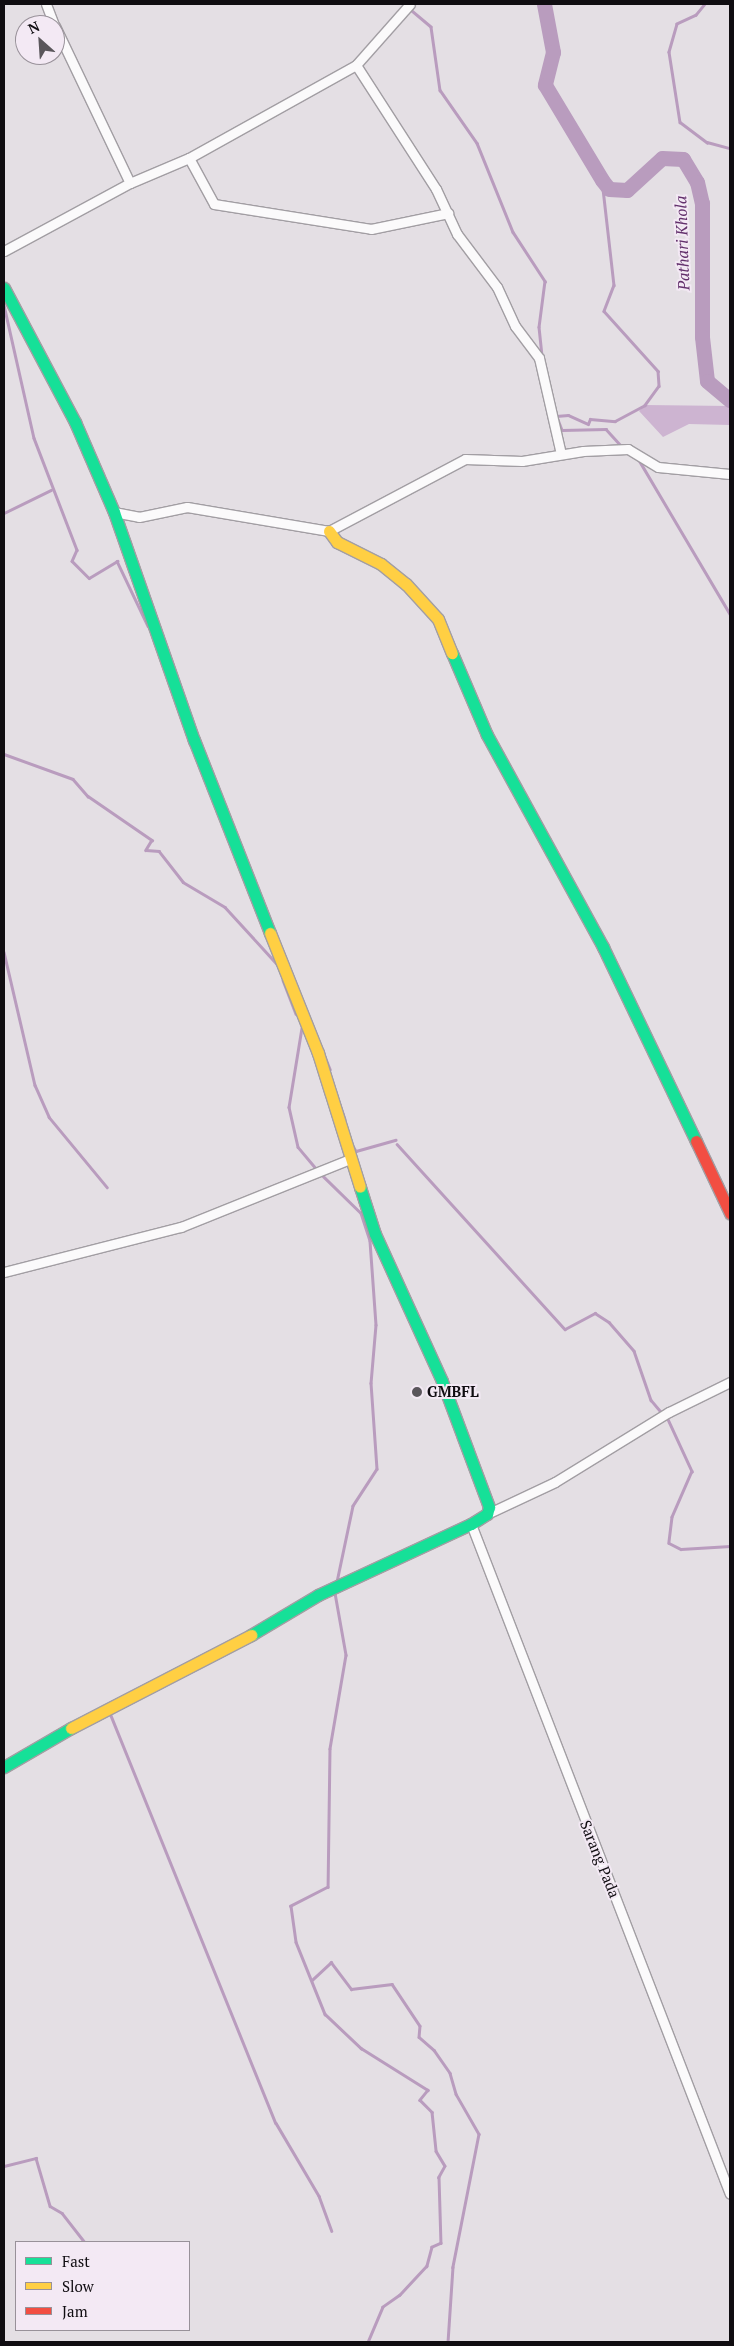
<!DOCTYPE html>
<style>
body{margin:0}
#map{position:relative;width:734px;height:2346px;overflow:hidden;background:#e4dfe4;font-family:"PT Serif",serif}
div>[style]{position:absolute}
.forest>*{inset:0;background:#cdb4d1}
.stream>*{height:2.5px;margin:-1.25px;padding:0 1.25px;transform-origin:1.25px;border-radius:1.25px;background:#b99cbe}
.river>*{height:15px;margin:-7.5px;padding:0 7.5px;transform-origin:7.5px;border-radius:7.5px;background:#b99cbe}
.roads{filter:drop-shadow(1px 0 #a29ea3) drop-shadow(-1px 0 #a29ea3) drop-shadow(0 1px #a29ea3) drop-shadow(0 -1px #a29ea3)}
.street>*{height:9px;margin:-4.5px;padding:0 4.5px;transform-origin:4.5px;border-radius:4.5px;background:#fbfafb}
.fast>*{height:11px;margin:-5.5px;padding:0 5.5px;transform-origin:5.5px;border-radius:5.5px;background:#16e098}
.slow>*{height:11px;margin:-5.5px;padding:0 5.5px;transform-origin:5.5px;border-radius:5.5px;background:#ffcf43}
.jam>*{height:11px;margin:-5.5px;padding:0 5.5px;transform-origin:5.5px;border-radius:5.5px;background:#f24e42}
.dots>*{width:14px;height:14px;translate:-50% -50%;box-sizing:border-box;border:2px solid #f3e9f4;border-radius:50%}
span{translate:-50% -50%;white-space:nowrap;text-align:center;line-height:1.15;-webkit-text-stroke:4px #f3e9f4;paint-order:stroke}
.poi-label{font-size:15px;color:#100d11;font-weight:700}
.left{translate:0 -50%;text-align:left}
.street-label{font-size:15px;color:#100d11}
.water-label{font-size:16px;color:#63306c;font-style:italic}
.frame{position:absolute;inset:0;border:5px solid #100d11;pointer-events:none}
.legend{position:absolute;left:15px;top:2241px;width:175px;height:90px;box-sizing:border-box;background:#f3e9f4;border:1px solid #989199;margin:0;padding:6px 9px;list-style:none;font-size:15px;color:#100d11}
.legend li{display:flex;align-items:center;gap:10px;height:25px}
.legend b{width:25px;border:1px solid #989199}
.north{position:absolute;left:15px;top:15px;width:50px;height:50px;box-sizing:border-box;background:#f3e9f4;border:1px solid #989199;border-radius:50%;rotate:334deg;font-size:14px;font-weight:700;line-height:20px;text-align:center;color:#100d11}
.north::after{content:'';display:block;margin:auto;width:18px;height:22px;background:#5a565b;clip-path:polygon(50% 0,100% 100%,50% 72%,0 100%)}
</style>
<div id="map">
<div class="forest">
<i style="clip-path:polygon(645px 405px,730px 406px,730px 425px,689px 424px,663px 437px,639px 411px)"></i>
</div>
<div class="stream">
<i style="left:404px;top:4px;width:35px;rotate:40deg"></i>
<i style="left:431px;top:27px;width:64px;rotate:81.9deg"></i>
<i style="left:440px;top:90px;width:65px;rotate:55.1deg"></i>
<i style="left:477px;top:143px;width:96px;rotate:68deg"></i>
<i style="left:513px;top:232px;width:59px;rotate:56.9deg"></i>
<i style="left:545px;top:281px;width:46px;rotate:97.4deg"></i>
<i style="left:539px;top:327px;width:28px;rotate:84deg"></i>
<i style="left:705px;top:4px;width:14px;rotate:129deg"></i>
<i style="left:696px;top:15px;width:21px;rotate:155deg"></i>
<i style="left:677px;top:24px;width:29px;rotate:106deg"></i>
<i style="left:669px;top:52px;width:71px;rotate:81.1deg"></i>
<i style="left:680px;top:122px;width:34px;rotate:37deg"></i>
<i style="left:707px;top:142px;width:24px;rotate:15deg"></i>
<i style="left:602px;top:180px;width:106px;rotate:83.5deg"></i>
<i style="left:614px;top:285px;width:28px;rotate:111deg"></i>
<i style="left:604px;top:311px;width:81px;rotate:48deg"></i>
<i style="left:658px;top:371px;width:15px;rotate:86deg"></i>
<i style="left:659px;top:386px;width:24px;rotate:126deg"></i>
<i style="left:4px;top:305px;width:136px;rotate:77.3deg"></i>
<i style="left:34px;top:438px;width:120px;rotate:69deg"></i>
<i style="left:77px;top:550px;width:12px;rotate:114deg"></i>
<i style="left:72px;top:561px;width:24px;rotate:45deg"></i>
<i style="left:89px;top:578px;width:33px;rotate:-31deg"></i>
<i style="left:117px;top:561px;width:72px;rotate:64.5deg"></i>
<i style="left:556px;top:416px;width:12px;rotate:-5deg"></i>
<i style="left:568px;top:415px;width:22px;rotate:24deg"></i>
<i style="left:588px;top:424px;width:5px;rotate:-68deg"></i>
<i style="left:590px;top:419px;width:25px;rotate:5deg"></i>
<i style="left:615px;top:421px;width:34px;rotate:-28deg"></i>
<i style="left:557px;top:417px;width:14px;rotate:69deg"></i>
<i style="left:562px;top:430px;width:44px;rotate:-1.3deg"></i>
<i style="left:606px;top:429px;width:25px;rotate:48deg"></i>
<i style="left:639px;top:460px;width:179px;rotate:59.4deg"></i>
<i style="left:4px;top:513px;width:52px;rotate:-26.1deg"></i>
<i style="left:4px;top:754px;width:73px;rotate:19.9deg"></i>
<i style="left:73px;top:779px;width:23px;rotate:49deg"></i>
<i style="left:88px;top:796px;width:78px;rotate:34.5deg"></i>
<i style="left:152px;top:840px;width:12px;rotate:121deg"></i>
<i style="left:146px;top:850px;width:13px;rotate:4deg"></i>
<i style="left:159px;top:851px;width:39px;rotate:52deg"></i>
<i style="left:183px;top:882px;width:49px;rotate:30.8deg"></i>
<i style="left:225px;top:907px;width:79px;rotate:47.6deg"></i>
<i style="left:4px;top:952px;width:137px;rotate:76.9deg"></i>
<i style="left:35px;top:1085px;width:35px;rotate:66deg"></i>
<i style="left:49px;top:1117px;width:91px;rotate:50.4deg"></i>
<i style="left:283px;top:980px;width:36px;rotate:69deg"></i>
<i style="left:311px;top:1022px;width:51px;rotate:68deg"></i>
<i style="left:302px;top:1028px;width:80px;rotate:99.3deg"></i>
<i style="left:289px;top:1107px;width:41px;rotate:77.3deg"></i>
<i style="left:298px;top:1147px;width:30px;rotate:50deg"></i>
<i style="left:337px;top:1096px;width:24px;rotate:71deg"></i>
<i style="left:397px;top:1144px;width:250px;rotate:47.8deg"></i>
<i style="left:565px;top:1329px;width:34px;rotate:-28deg"></i>
<i style="left:595px;top:1313px;width:17px;rotate:33deg"></i>
<i style="left:609px;top:1322px;width:38px;rotate:49deg"></i>
<i style="left:634px;top:1351px;width:52px;rotate:70.9deg"></i>
<i style="left:651px;top:1400px;width:17px;rotate:50deg"></i>
<i style="left:353px;top:1146px;width:6px;rotate:59deg"></i>
<i style="left:356px;top:1151px;width:41px;rotate:-15.8deg"></i>
<i style="left:322px;top:1175px;width:54px;rotate:44.3deg"></i>
<i style="left:361px;top:1213px;width:29px;rotate:72deg"></i>
<i style="left:370px;top:1241px;width:84px;rotate:85.9deg"></i>
<i style="left:376px;top:1325px;width:58px;rotate:94.9deg"></i>
<i style="left:371px;top:1383px;width:86px;rotate:86deg"></i>
<i style="left:377px;top:1469px;width:44px;rotate:123deg"></i>
<i style="left:353px;top:1506px;width:78px;rotate:101.9deg"></i>
<i style="left:667px;top:1417px;width:60px;rotate:65.2deg"></i>
<i style="left:692px;top:1471px;width:50px;rotate:113.5deg"></i>
<i style="left:672px;top:1517px;width:26px;rotate:97deg"></i>
<i style="left:669px;top:1543px;width:13px;rotate:27deg"></i>
<i style="left:681px;top:1549px;width:49px;rotate:-3.5deg"></i>
<i style="left:335px;top:1593px;width:63px;rotate:79.9deg"></i>
<i style="left:346px;top:1655px;width:95px;rotate:99.7deg"></i>
<i style="left:330px;top:1749px;width:138px;rotate:90.8deg"></i>
<i style="left:328px;top:1887px;width:42px;rotate:152.8deg"></i>
<i style="left:291px;top:1906px;width:36px;rotate:82deg"></i>
<i style="left:296px;top:1942px;width:78px;rotate:68.1deg"></i>
<i style="left:325px;top:2014px;width:50px;rotate:43.4deg"></i>
<i style="left:361px;top:2048px;width:79px;rotate:32.1deg"></i>
<i style="left:428px;top:2090px;width:13px;rotate:129deg"></i>
<i style="left:420px;top:2100px;width:17px;rotate:45deg"></i>
<i style="left:432px;top:2112px;width:39px;rotate:84deg"></i>
<i style="left:436px;top:2151px;width:17px;rotate:59deg"></i>
<i style="left:445px;top:2166px;width:13px;rotate:119deg"></i>
<i style="left:439px;top:2177px;width:66px;rotate:88.3deg"></i>
<i style="left:441px;top:2243px;width:10px;rotate:156deg"></i>
<i style="left:432px;top:2247px;width:20px;rotate:105deg"></i>
<i style="left:427px;top:2266px;width:40px;rotate:133deg"></i>
<i style="left:400px;top:2295px;width:21px;rotate:145deg"></i>
<i style="left:383px;top:2307px;width:38px;rotate:113deg"></i>
<i style="left:110px;top:1713px;width:442px;rotate:68deg"></i>
<i style="left:276px;top:2123px;width:85px;rotate:59.5deg"></i>
<i style="left:319px;top:2196px;width:37px;rotate:70deg"></i>
<i style="left:312px;top:1980px;width:26px;rotate:-43deg"></i>
<i style="left:331px;top:1962px;width:34px;rotate:53deg"></i>
<i style="left:351px;top:1989px;width:41px;rotate:-7deg"></i>
<i style="left:392px;top:1984px;width:50px;rotate:56.3deg"></i>
<i style="left:420px;top:2026px;width:11px;rotate:95deg"></i>
<i style="left:419px;top:2037px;width:20px;rotate:41deg"></i>
<i style="left:434px;top:2050px;width:28px;rotate:55deg"></i>
<i style="left:450px;top:2073px;width:22px;rotate:74deg"></i>
<i style="left:456px;top:2094px;width:46px;rotate:60.1deg"></i>
<i style="left:479px;top:2134px;width:136px;rotate:101.1deg"></i>
<i style="left:453px;top:2267px;width:75px;rotate:93.8deg"></i>
<i style="left:4px;top:2166px;width:33px;rotate:-14deg"></i>
<i style="left:36px;top:2158px;width:50px;rotate:73.7deg"></i>
<i style="left:50px;top:2206px;width:14px;rotate:30deg"></i>
<i style="left:62px;top:2213px;width:37px;rotate:52deg"></i>
</div>
<div class="river">
<i style="left:544px;top:4px;width:49px;rotate:79.4deg"></i>
<i style="left:553px;top:52px;width:34px;rotate:104deg"></i>
<i style="left:545px;top:85px;width:111px;rotate:59deg"></i>
<i style="left:602px;top:180px;width:11px;rotate:52deg"></i>
<i style="left:609px;top:189px;width:18px;rotate:3deg"></i>
<i style="left:627px;top:190px;width:47px;rotate:-42.4deg"></i>
<i style="left:662px;top:158px;width:21px;rotate:3deg"></i>
<i style="left:683px;top:159px;width:27px;rotate:59deg"></i>
<i style="left:697px;top:182px;width:22px;rotate:77deg"></i>
<i style="left:702px;top:203px;width:134px;rotate:90deg"></i>
<i style="left:702px;top:337px;width:44px;rotate:83.5deg"></i>
<i style="left:707px;top:381px;width:30px;rotate:40deg"></i>
</div>
<div class="roads">
<div class="street">
<i style="left:46px;top:4px;width:22px;rotate:69deg"></i>
<i style="left:55px;top:26px;width:174px;rotate:64.5deg"></i>
<i style="left:356px;top:65px;width:81px;rotate:-48.5deg"></i>
<i style="left:189px;top:158px;width:191px;rotate:-29.1deg"></i>
<i style="left:356px;top:65px;width:148px;rotate:57.2deg"></i>
<i style="left:436px;top:189px;width:50px;rotate:65deg"></i>
<i style="left:457px;top:234px;width:66px;rotate:53deg"></i>
<i style="left:497px;top:287px;width:43px;rotate:65.2deg"></i>
<i style="left:515px;top:326px;width:40px;rotate:53deg"></i>
<i style="left:539px;top:358px;width:98px;rotate:77.1deg"></i>
<i style="left:4px;top:251px;width:143px;rotate:-28.4deg"></i>
<i style="left:130px;top:183px;width:64px;rotate:-23deg"></i>
<i style="left:189px;top:158px;width:52px;rotate:61.5deg"></i>
<i style="left:214px;top:204px;width:159px;rotate:9deg"></i>
<i style="left:371px;top:229px;width:79px;rotate:-11.7deg"></i>
<i style="left:114px;top:512px;width:25px;rotate:11deg"></i>
<i style="left:139px;top:517px;width:49px;rotate:-11.8deg"></i>
<i style="left:187px;top:507px;width:144px;rotate:9.6deg"></i>
<i style="left:329px;top:531px;width:154px;rotate:-27.9deg"></i>
<i style="left:465px;top:459px;width:57px;rotate:2deg"></i>
<i style="left:522px;top:461px;width:62px;rotate:-9.3deg"></i>
<i style="left:583px;top:451px;width:45px;rotate:-2.5deg"></i>
<i style="left:628px;top:449px;width:35px;rotate:31deg"></i>
<i style="left:658px;top:467px;width:72px;rotate:5.6deg"></i>
<i style="left:4px;top:1272px;width:183px;rotate:-14.3deg"></i>
<i style="left:181px;top:1227px;width:182px;rotate:-21.9deg"></i>
<i style="left:487px;top:1514px;width:75px;rotate:-25.2deg"></i>
<i style="left:555px;top:1482px;width:134px;rotate:-31.6deg"></i>
<i style="left:669px;top:1412px;width:68px;rotate:-26.2deg"></i>
<i style="left:471px;top:1524px;width:718px;rotate:68.87deg"></i>
</div>
<div class="fast">
<i style="left:4px;top:288px;width:152px;rotate:62.1deg"></i>
<i style="left:75px;top:422px;width:98px;rotate:66.6deg"></i>
<i style="left:114px;top:512px;width:242px;rotate:70.7deg"></i>
<i style="left:194px;top:740px;width:207px;rotate:68.5deg"></i>
<i style="left:452px;top:653px;width:89px;rotate:66.9deg"></i>
<i style="left:487px;top:735px;width:242px;rotate:61.3deg"></i>
<i style="left:603px;top:947px;width:215px;rotate:64.4deg"></i>
<i style="left:251px;top:1635px;width:78px;rotate:-30.8deg"></i>
<i style="left:318px;top:1595px;width:169px;rotate:-24.9deg"></i>
<i style="left:471px;top:1524px;width:19px;rotate:-32deg"></i>
<i style="left:487px;top:1514px;width:7px;rotate:-74deg"></i>
<i style="left:489px;top:1507px;width:134px;rotate:-110.5deg"></i>
<i style="left:442px;top:1381px;width:162px;rotate:-114.5deg"></i>
<i style="left:375px;top:1234px;width:49px;rotate:-107.7deg"></i>
<i style="left:4px;top:1767px;width:78px;rotate:-30.2deg"></i>
</div>
<div class="slow">
<i style="left:329px;top:531px;width:14px;rotate:54deg"></i>
<i style="left:337px;top:542px;width:49px;rotate:26.6deg"></i>
<i style="left:381px;top:564px;width:32px;rotate:39deg"></i>
<i style="left:406px;top:584px;width:47px;rotate:47.6deg"></i>
<i style="left:438px;top:619px;width:37px;rotate:68deg"></i>
<i style="left:270px;top:933px;width:129px;rotate:68.2deg"></i>
<i style="left:318px;top:1053px;width:140px;rotate:72.6deg"></i>
<i style="left:71px;top:1728px;width:203px;rotate:-27.3deg"></i>
</div>
<div class="jam">
<i style="left:696px;top:1141px;width:80px;rotate:64.7deg"></i>
</div>
</div>
<div class="dots">
<i style="left:417px;top:1392px;background:#5a565b"></i>
</div>
<div class="poi-label">
<span class="left" style="left:427px;top:1392px">GMBFL</span>
</div>
<div class="street-label">
<span style="left:600px;top:1859px;rotate:68deg">Sarang Pada</span>
</div>
<div class="water-label">
<span style="left:682px;top:243px;rotate:-92deg">Pathari Khola</span>
</div>
<div class="frame"></div>
<ul class="legend">
<li><b style="height:6px;background:#16e098"></b>Fast</li>
<li><b style="height:6px;background:#ffcf43"></b>Slow</li>
<li><b style="height:6px;background:#f24e42"></b>Jam</li>
</ul>
<div class="north">N</div>
</div>
